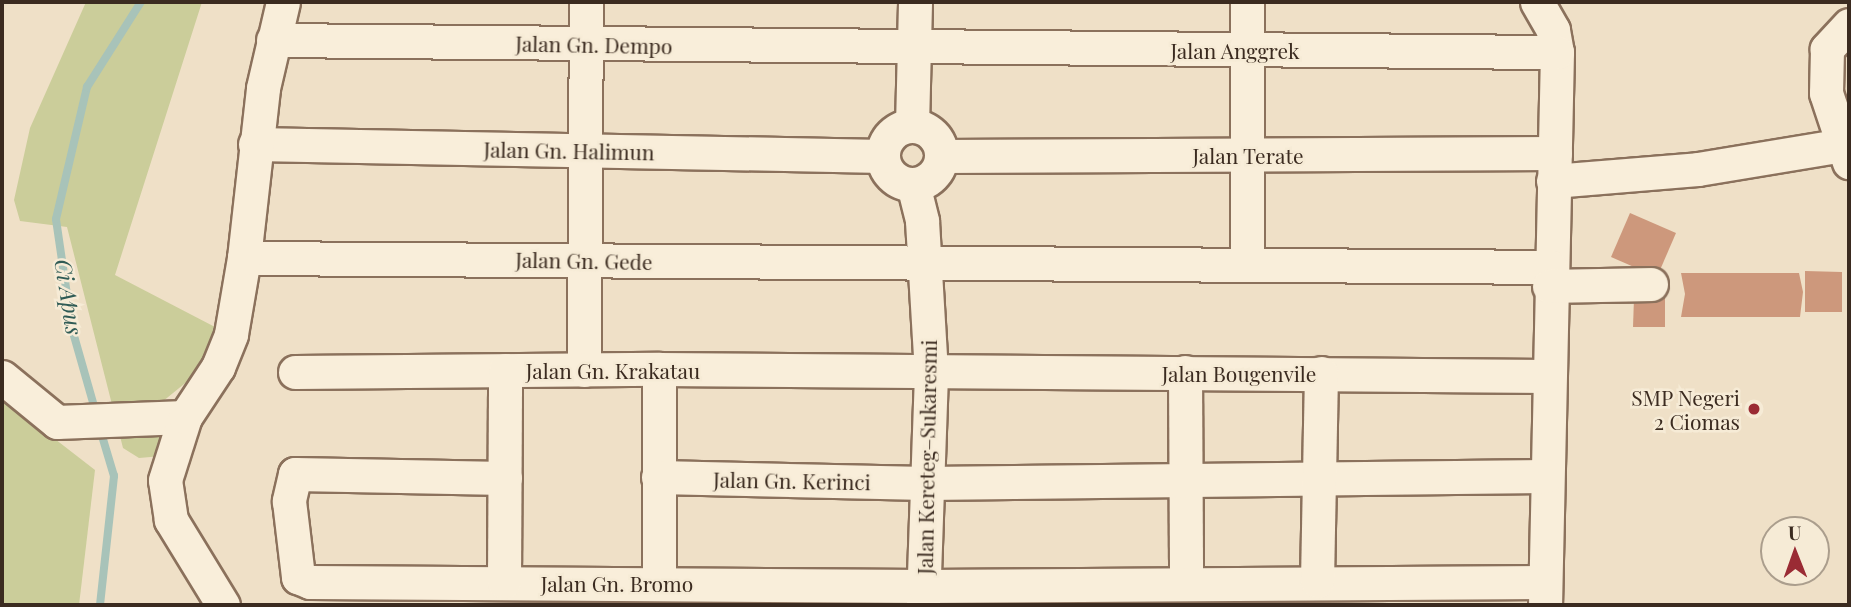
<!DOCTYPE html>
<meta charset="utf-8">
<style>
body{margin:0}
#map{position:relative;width:1851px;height:607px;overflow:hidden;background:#efe0c7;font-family:"Playfair Display",serif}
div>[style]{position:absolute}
.green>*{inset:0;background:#cbcd9a}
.stream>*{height:8px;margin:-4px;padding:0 4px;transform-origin:4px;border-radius:4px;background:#a8c3b9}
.building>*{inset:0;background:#cd987c}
.roads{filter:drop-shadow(2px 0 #8b715c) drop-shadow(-2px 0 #8b715c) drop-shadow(0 2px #8b715c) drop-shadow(0 -2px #8b715c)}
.minor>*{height:33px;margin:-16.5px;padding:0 16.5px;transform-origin:16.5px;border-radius:16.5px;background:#f9eeda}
.minor>.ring{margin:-16.5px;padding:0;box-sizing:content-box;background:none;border:33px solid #f9eeda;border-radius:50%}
.dots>*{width:19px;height:19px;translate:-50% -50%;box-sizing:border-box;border:4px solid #f6ebd6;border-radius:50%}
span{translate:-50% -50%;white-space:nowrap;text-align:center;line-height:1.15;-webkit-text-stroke:5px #f6ebd6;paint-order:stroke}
.street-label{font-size:21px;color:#3b2b20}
.poi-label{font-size:21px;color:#3b2b20}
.right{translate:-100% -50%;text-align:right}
.water-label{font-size:23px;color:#2f5b55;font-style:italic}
.frame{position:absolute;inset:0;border:4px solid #3b2b20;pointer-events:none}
.north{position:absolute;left:1760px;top:516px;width:70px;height:70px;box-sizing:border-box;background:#f6ebd6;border:2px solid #ab9e8d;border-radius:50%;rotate:359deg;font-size:19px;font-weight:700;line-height:28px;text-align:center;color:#3b2b20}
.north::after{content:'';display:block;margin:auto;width:24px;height:32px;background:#9a2b34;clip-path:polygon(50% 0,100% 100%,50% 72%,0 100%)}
</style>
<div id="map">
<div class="green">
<i style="clip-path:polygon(86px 2px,202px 2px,115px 275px,215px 327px,216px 358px,162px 402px,162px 456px,139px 458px,123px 448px,67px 227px,20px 221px,14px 200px,30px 128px)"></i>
<i style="clip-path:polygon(2px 398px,95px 470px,79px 605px,2px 605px)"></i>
</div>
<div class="stream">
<i style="left:96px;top:413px;width:87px;rotate:-105.9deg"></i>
<i style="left:72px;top:329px;width:111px;rotate:-98.3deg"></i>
<i style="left:56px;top:219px;width:136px;rotate:-76.8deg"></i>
<i style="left:87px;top:87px;width:101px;rotate:-57.6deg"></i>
<i style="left:100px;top:605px;width:130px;rotate:-83.8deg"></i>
<i style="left:114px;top:476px;width:49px;rotate:-106.6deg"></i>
</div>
<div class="building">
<i style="clip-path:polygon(1630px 213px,1676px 233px,1657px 277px,1611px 257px)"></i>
<i style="clip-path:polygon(1805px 271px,1842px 272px,1842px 312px,1805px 312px)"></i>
<i style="clip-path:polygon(1681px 273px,1799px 273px,1803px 292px,1800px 317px,1681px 317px,1685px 294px)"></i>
<i style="clip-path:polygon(1634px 298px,1665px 298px,1665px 327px,1633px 327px)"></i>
</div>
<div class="roads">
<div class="minor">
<i style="left:1537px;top:2px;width:32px;rotate:60deg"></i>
<i style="left:1553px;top:30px;width:22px;rotate:80deg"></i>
<i style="left:1557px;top:52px;width:553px;rotate:91.24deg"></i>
<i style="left:1849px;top:25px;width:33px;rotate:133deg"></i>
<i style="left:1827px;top:49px;width:44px;rotate:91.3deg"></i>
<i style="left:1826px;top:93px;width:73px;rotate:71.6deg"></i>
<i style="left:273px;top:40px;width:1284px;rotate:0.54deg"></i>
<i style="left:912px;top:126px;width:124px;rotate:-88.6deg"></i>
<i class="ring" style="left:883px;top:126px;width:25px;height:25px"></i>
<i style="left:255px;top:144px;width:628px;rotate:1.09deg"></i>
<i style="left:941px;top:156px;width:614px;rotate:-0.28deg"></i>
<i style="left:1553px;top:181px;width:145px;rotate:-4.7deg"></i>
<i style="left:1698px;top:169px;width:147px;rotate:-9.4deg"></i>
<i style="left:913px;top:184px;width:38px;rotate:76deg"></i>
<i style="left:922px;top:221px;width:153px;rotate:86.6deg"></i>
<i style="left:931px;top:374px;width:231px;rotate:92deg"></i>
<i style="left:244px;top:258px;width:1306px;rotate:0.39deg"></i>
<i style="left:1247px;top:265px;width:263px;rotate:-90deg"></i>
<i style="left:1549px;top:286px;width:102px;rotate:-1.1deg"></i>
<i style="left:659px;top:369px;width:214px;rotate:90deg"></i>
<i style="left:584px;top:370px;width:368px;rotate:-89.7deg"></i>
<i style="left:295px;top:372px;width:364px;rotate:-0.5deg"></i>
<i style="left:659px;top:369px;width:889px;rotate:0.45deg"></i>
<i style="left:1185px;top:372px;width:210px;rotate:89.7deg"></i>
<i style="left:2px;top:377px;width:71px;rotate:39.3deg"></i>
<i style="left:57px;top:422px;width:128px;rotate:-2.2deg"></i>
<i style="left:658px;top:477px;width:268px;rotate:1.3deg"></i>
<i style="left:926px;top:483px;width:620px;rotate:-0.65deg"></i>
<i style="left:505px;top:478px;width:210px;rotate:-178.9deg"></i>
<i style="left:295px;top:474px;width:28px;rotate:103deg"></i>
<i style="left:289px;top:501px;width:77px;rotate:83.2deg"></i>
<i style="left:298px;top:577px;width:13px;rotate:23deg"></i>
<i style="left:310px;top:582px;width:614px;rotate:0.37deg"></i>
<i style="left:924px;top:586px;width:621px;rotate:-0.37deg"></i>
<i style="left:1317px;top:581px;width:208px;rotate:-88.9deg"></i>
<i style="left:504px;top:582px;width:212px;rotate:-89.7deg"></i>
<i style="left:223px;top:605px;width:100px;rotate:-121.5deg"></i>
<i style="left:171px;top:520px;width:40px;rotate:-98.5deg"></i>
<i style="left:165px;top:480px;width:66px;rotate:-72.4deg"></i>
<i style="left:185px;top:417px;width:60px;rotate:-56.6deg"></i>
<i style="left:218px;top:367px;width:35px;rotate:-68deg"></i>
<i style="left:231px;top:334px;width:77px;rotate:-80.3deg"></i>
<i style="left:244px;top:258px;width:171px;rotate:-83.6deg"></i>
<i style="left:263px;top:88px;width:88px;rotate:-76.9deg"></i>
</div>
</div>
<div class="dots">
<i style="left:1754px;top:409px;background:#9a2b34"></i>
</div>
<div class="street-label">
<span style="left:594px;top:44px;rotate:1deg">Jalan Gn. Dempo</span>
<span style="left:1235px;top:50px">Jalan Anggrek</span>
<span style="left:569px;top:150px;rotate:1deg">Jalan Gn. Halimun</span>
<span style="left:1248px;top:155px">Jalan Terate</span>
<span style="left:584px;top:260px;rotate:1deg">Jalan Gn. Gede</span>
<span style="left:613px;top:370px">Jalan Gn. Krakatau</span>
<span style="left:1239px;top:373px">Jalan Bougenvile</span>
<span style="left:926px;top:457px;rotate:-89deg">Jalan Kereteg–Sukaresmi</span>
<span style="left:792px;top:480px;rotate:1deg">Jalan Gn. Kerinci</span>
<span style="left:617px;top:583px">Jalan Gn. Bromo</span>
</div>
<div class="poi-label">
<span class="right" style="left:1740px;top:409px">SMP Negeri<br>2 Ciomas</span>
</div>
<div class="water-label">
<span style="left:69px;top:297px;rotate:81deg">Ci Apus</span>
</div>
<div class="frame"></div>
<div class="north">U</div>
</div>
